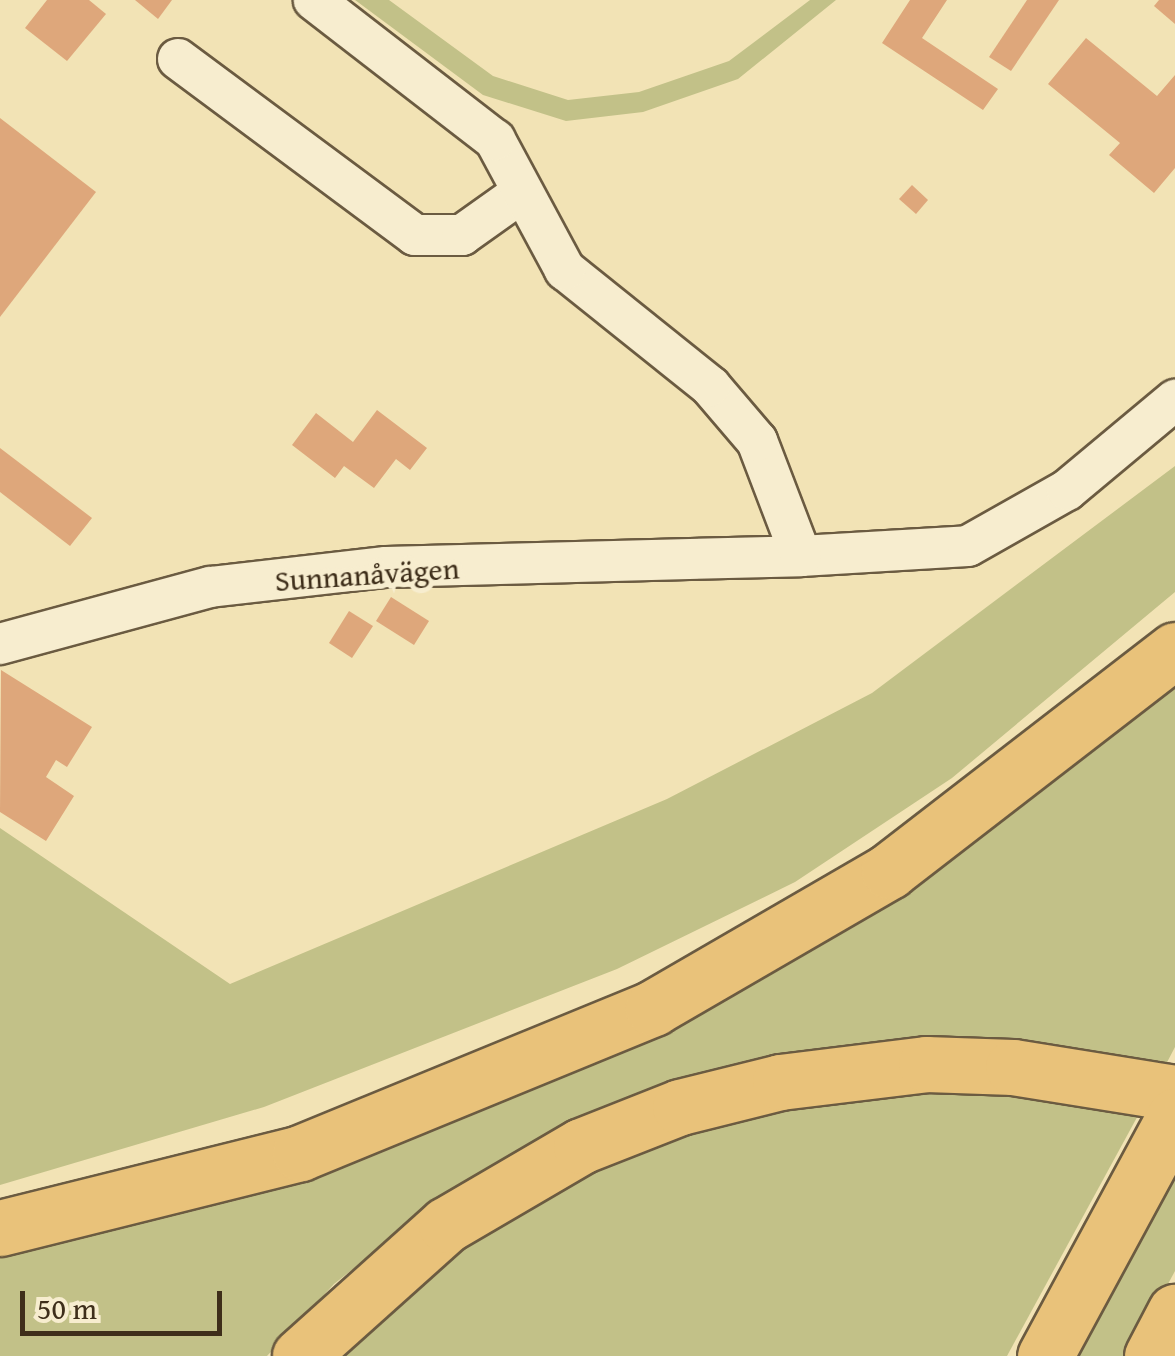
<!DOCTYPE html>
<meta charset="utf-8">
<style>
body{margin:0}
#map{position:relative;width:1175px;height:1356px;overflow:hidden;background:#f2e3b5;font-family:"Gentium Book Plus",serif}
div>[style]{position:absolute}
.green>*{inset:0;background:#c2c188}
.building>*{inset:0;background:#dea77b}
.roads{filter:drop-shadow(2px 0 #6b5b41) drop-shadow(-2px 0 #6b5b41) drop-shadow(0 2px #6b5b41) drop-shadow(0 -2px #6b5b41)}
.minor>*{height:40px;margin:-20px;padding:0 20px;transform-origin:20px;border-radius:20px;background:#f7edcf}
.highway>*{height:55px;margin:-27.5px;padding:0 27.5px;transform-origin:27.5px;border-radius:27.5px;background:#e9c27a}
span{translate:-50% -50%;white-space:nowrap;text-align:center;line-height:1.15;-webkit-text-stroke:10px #f7edcf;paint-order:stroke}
.street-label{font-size:30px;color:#3e2e1a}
.scale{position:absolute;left:20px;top:1291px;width:202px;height:45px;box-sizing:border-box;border:5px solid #3e2e1a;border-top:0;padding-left:12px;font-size:30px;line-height:35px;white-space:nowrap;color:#3e2e1a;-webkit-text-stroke:8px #f7edcf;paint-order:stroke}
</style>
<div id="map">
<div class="green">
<i style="clip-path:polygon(355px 0,389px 0,493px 76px,568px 100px,639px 92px,729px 61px,810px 0,836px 0,738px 79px,643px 112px,566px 121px,483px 95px)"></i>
<i style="clip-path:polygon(1175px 466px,1175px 592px,952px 778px,795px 882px,617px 969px,264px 1107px,0 1185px,0 828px,230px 984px,667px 799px,872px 693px)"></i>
<i style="clip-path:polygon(1175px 673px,1175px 1047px,1162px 1072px,965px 1046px,446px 1195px,334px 1284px,267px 1356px,0 1356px,0 1247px,381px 1144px)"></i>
<i style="clip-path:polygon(959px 1089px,1141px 1110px,1007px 1356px,335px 1356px,481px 1231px,607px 1160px,759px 1111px)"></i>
<i style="clip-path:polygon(1175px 1172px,1175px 1271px,1129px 1356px,1075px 1356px)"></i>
</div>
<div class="building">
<i style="clip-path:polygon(47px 0,89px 0,106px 14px,67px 61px,25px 28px)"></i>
<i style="clip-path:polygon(135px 0,172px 0,158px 19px)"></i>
<i style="clip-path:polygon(910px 0,947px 0,922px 38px,998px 89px,983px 110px,882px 43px)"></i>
<i style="clip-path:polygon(1027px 0,1059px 0,1011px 71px,989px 57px)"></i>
<i style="clip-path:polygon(1159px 0,1175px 0,1175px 24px,1154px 6px)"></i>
<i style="clip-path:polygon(1086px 38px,1157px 96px,1175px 75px,1175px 168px,1154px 193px,1109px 155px,1120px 143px,1048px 84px)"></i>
<i style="clip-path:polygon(0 118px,96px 192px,0 317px)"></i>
<i style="clip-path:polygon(912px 185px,928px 200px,916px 214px,899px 199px)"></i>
<i style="clip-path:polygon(377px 410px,427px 448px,410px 470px,396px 459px,374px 488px,344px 466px,335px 478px,292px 445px,316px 413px,353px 442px)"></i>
<i style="clip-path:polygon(0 448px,92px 518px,70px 546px,0 492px)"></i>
<i style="clip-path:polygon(391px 597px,429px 621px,414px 645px,376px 621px)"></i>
<i style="clip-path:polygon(349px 611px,373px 626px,352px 658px,329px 643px)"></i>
<i style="clip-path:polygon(1px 670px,92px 727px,67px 767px,56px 760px,46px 777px,74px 796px,46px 841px,0 812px)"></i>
</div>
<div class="roads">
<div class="minor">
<i style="left:178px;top:59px;width:295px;rotate:36.6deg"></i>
<i style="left:415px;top:235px;width:47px"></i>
<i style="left:462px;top:235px;width:72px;rotate:-35.4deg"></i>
<i style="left:801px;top:556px;width:167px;rotate:-3.4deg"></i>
<i style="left:968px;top:546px;width:114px;rotate:-29.5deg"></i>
<i style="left:1067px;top:490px;width:141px;rotate:-39.8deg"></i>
<i style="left:0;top:644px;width:218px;rotate:-15.2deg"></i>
<i style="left:210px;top:587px;width:177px;rotate:-6.5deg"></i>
<i style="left:386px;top:567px;width:415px;rotate:-1.5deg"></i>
<i style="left:801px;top:556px;width:123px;rotate:-110.9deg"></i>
<i style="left:757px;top:441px;width:72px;rotate:-130.5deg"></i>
<i style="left:710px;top:386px;width:186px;rotate:-141.3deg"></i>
<i style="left:565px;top:270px;width:148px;rotate:-118.3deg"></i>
<i style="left:495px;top:140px;width:229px;rotate:-142.3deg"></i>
</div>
<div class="highway">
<i style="left:0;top:1228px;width:309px;rotate:-14deg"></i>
<i style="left:300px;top:1153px;width:382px;rotate:-22.3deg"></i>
<i style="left:653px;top:1008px;width:273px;rotate:-30.1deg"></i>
<i style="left:889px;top:871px;width:361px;rotate:-37.7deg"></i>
<i style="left:300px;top:1356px;width:196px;rotate:-41.9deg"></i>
<i style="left:446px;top:1225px;width:156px;rotate:-30.3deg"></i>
<i style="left:581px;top:1146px;width:106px;rotate:-21.5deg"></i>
<i style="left:680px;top:1107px;width:103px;rotate:-14deg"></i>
<i style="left:780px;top:1082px;width:147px;rotate:-7deg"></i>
<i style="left:926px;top:1064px;width:87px;rotate:2deg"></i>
<i style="left:1013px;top:1067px;width:164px;rotate:9.1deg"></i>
<i style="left:1045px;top:1356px;width:273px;rotate:-61.6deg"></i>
<i style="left:1152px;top:1356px;width:50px;rotate:-62.4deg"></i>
</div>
</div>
<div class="street-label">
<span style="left:367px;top:574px;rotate:-4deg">Sunnanåvägen</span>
</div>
<div class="scale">50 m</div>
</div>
